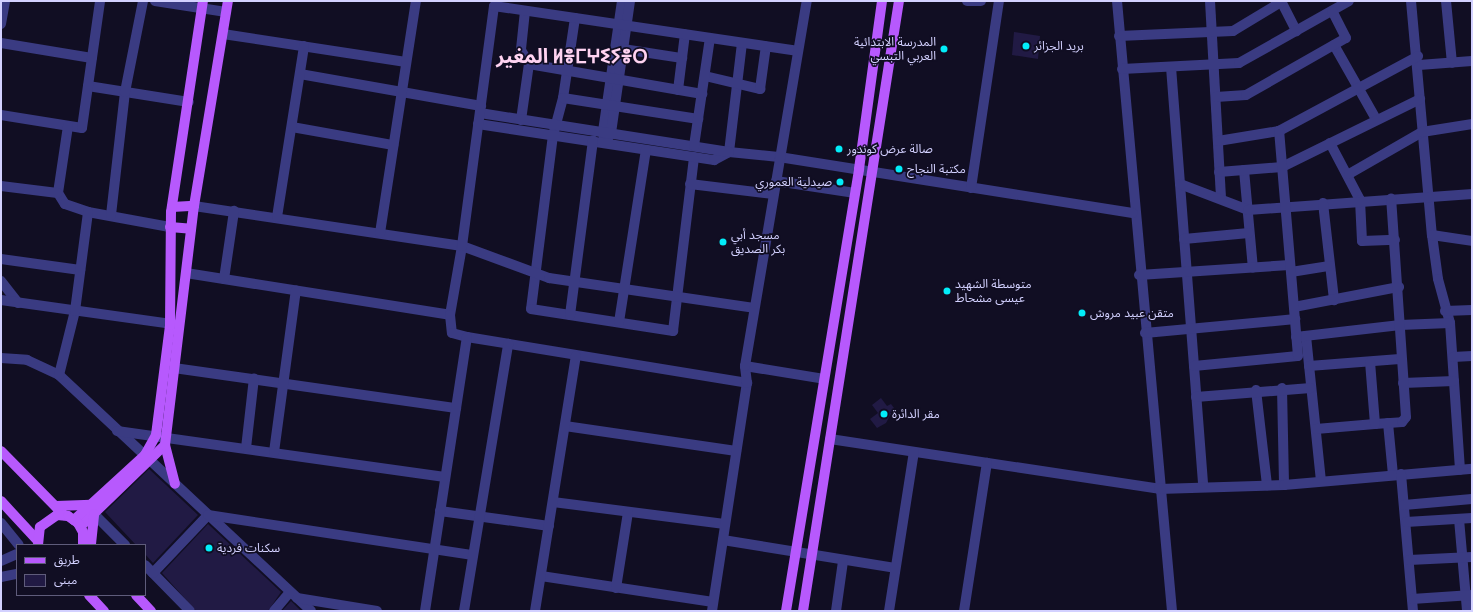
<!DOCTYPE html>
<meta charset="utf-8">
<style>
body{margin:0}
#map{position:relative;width:1473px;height:612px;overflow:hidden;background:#110e23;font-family:Poppins,"Noto Sans Arabic","Noto Sans Tifinagh",sans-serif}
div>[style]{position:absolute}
.building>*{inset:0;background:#211a44}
.minor>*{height:10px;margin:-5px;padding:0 5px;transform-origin:5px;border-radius:5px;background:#3a3b82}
.major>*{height:10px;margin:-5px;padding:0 5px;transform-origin:5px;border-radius:5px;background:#b759fd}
.dots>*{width:11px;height:11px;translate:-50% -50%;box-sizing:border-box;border:2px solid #110e23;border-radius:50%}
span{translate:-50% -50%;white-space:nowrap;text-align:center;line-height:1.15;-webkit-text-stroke:3.5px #110e23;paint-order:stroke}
.poi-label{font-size:12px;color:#d3d1ff}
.right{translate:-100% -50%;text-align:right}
.left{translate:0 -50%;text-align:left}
.town-label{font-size:20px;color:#ffd3f1;font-weight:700}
.frame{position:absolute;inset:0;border:2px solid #d3d1ff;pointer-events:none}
.legend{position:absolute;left:16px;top:544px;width:130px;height:52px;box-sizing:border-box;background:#110e23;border:1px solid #5f5c7b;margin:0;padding:5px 7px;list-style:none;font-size:12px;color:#d3d1ff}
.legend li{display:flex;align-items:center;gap:8px;height:20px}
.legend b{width:20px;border:1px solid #5f5c7b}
</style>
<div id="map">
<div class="building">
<i style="clip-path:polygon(1014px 32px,1040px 36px,1038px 59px,1012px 55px)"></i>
<i style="clip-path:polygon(881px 398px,887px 406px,891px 404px,894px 408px,886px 423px,877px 428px,870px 419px,878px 413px,872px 405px)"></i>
<i style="clip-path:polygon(149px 469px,198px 515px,153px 563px,145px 554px,145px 545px,136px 545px,105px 512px)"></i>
<i style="clip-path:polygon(208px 524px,281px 592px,268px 611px,196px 611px,162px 573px)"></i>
<i style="clip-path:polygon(291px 601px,301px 611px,282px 611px)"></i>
</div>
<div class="minor">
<i style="left:155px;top:1px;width:72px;rotate:8.8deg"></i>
<i style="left:622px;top:1px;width:132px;rotate:98.3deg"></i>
<i style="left:603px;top:132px;width:11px;rotate:80deg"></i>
<i style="left:605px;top:143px;width:12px;rotate:-59deg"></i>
<i style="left:611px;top:133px;width:133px;rotate:-81.8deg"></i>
<i style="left:967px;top:1px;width:14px"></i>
<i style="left:1117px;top:1px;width:612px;rotate:84.85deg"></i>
<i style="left:1210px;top:1px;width:198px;rotate:86.8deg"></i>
<i style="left:1281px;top:1px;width:34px;rotate:63deg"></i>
<i style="left:1411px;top:1px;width:235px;rotate:84.9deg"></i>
<i style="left:1432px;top:235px;width:44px;rotate:82.2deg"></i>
<i style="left:1438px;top:279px;width:46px;rotate:74.7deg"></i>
<i style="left:1450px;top:323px;width:147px;rotate:86.1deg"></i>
<i style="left:1446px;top:1px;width:62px;rotate:84.5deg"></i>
<i style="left:525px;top:11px;width:39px;rotate:96deg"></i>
<i style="left:521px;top:50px;width:16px;rotate:60deg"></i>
<i style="left:575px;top:18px;width:81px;rotate:98.5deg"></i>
<i style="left:563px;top:98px;width:38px;rotate:105deg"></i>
<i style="left:553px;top:135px;width:175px;rotate:97.2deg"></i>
<i style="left:531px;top:309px;width:144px;rotate:8.8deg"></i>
<i style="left:673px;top:331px;width:175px;rotate:-83.1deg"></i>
<i style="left:1px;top:24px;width:23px;rotate:-80deg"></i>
<i style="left:223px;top:34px;width:185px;rotate:8.7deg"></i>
<i style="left:1119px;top:36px;width:114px;rotate:-2.5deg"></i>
<i style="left:1233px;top:31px;width:56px;rotate:-31.1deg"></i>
<i style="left:1px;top:43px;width:92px;rotate:9.4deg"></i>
<i style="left:742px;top:43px;width:110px;rotate:96.8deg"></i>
<i style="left:729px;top:152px;width:50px;rotate:5.7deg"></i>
<i style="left:779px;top:157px;width:358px;rotate:9deg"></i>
<i style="left:1334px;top:45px;width:85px;rotate:60.4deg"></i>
<i style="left:623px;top:49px;width:60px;rotate:8.7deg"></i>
<i style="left:1419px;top:65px;width:53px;rotate:-4.3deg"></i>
<i style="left:1171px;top:67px;width:421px;rotate:85.6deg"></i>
<i style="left:1122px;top:69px;width:117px;rotate:-2.9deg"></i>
<i style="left:1239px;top:63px;width:126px;rotate:-29.4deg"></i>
<i style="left:300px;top:74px;width:184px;rotate:10deg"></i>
<i style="left:705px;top:76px;width:57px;rotate:13.3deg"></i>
<i style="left:760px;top:89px;width:43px;rotate:-82.1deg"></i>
<i style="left:88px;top:86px;width:102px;rotate:9deg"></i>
<i style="left:678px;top:90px;width:56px;rotate:-82.9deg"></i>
<i style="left:1216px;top:97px;width:30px;rotate:-4deg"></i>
<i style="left:1246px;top:95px;width:115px;rotate:-29.7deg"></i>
<i style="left:1346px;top:38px;width:30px;rotate:-117deg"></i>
<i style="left:563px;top:98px;width:137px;rotate:8.8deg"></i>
<i style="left:1px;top:115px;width:82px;rotate:9.1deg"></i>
<i style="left:82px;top:128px;width:128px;rotate:-81.9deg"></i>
<i style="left:521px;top:120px;width:57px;rotate:-81.9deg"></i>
<i style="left:529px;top:64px;width:176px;rotate:9.8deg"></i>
<i style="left:478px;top:124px;width:239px;rotate:8.7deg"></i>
<i style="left:714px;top:160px;width:17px;rotate:-28deg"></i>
<i style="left:729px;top:152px;width:252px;rotate:-171.1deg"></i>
<i style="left:68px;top:126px;width:68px;rotate:98.5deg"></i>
<i style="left:58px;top:193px;width:13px;rotate:58deg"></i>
<i style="left:65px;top:204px;width:24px;rotate:19deg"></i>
<i style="left:88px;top:212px;width:83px;rotate:10.4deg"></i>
<i style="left:292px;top:127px;width:103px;rotate:10.1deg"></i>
<i style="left:1218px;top:141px;width:62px;rotate:-9.3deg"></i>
<i style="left:1279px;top:131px;width:158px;rotate:-28.3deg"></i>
<i style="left:1330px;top:143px;width:64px;rotate:62.2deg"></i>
<i style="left:1360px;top:200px;width:41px;rotate:87.2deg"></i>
<i style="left:1362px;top:241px;width:33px;rotate:-2deg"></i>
<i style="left:694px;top:146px;width:109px;rotate:-81.6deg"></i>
<i style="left:1244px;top:170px;width:98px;rotate:84.8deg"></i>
<i style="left:1219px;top:172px;width:63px;rotate:-4.5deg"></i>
<i style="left:1282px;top:167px;width:154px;rotate:-26.2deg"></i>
<i style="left:1349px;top:174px;width:84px;rotate:-29.9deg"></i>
<i style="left:1422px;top:132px;width:51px;rotate:-9.1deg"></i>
<i style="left:776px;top:181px;width:80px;rotate:8.6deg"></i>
<i style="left:690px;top:184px;width:84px;rotate:6.9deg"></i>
<i style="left:1180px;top:184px;width:73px;rotate:20.9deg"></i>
<i style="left:1248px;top:210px;width:225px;rotate:-4.1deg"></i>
<i style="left:1px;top:186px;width:57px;rotate:7deg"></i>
<i style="left:971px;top:188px;width:189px;rotate:-81.5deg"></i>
<i style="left:1323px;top:203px;width:98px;rotate:83.5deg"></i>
<i style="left:194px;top:206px;width:271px;rotate:8.5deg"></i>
<i style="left:462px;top:246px;width:93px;rotate:20.2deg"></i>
<i style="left:549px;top:278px;width:207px;rotate:8.3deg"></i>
<i style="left:111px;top:215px;width:124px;rotate:-83.5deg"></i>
<i style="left:125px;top:92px;width:93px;rotate:-78.8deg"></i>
<i style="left:277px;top:217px;width:173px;rotate:-81deg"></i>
<i style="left:380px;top:233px;width:235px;rotate:-81.2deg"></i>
<i style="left:1432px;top:235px;width:40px;rotate:8.5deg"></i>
<i style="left:1184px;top:239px;width:65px;rotate:-5.3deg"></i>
<i style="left:1px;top:259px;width:80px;rotate:7.9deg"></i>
<i style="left:1291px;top:272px;width:39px;rotate:-9deg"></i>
<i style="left:186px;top:273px;width:267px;rotate:9deg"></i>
<i style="left:450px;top:315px;width:70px;rotate:-80.1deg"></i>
<i style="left:462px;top:246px;width:242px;rotate:-82.4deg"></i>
<i style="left:494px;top:6px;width:306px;rotate:8.4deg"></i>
<i style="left:1139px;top:275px;width:151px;rotate:-3.8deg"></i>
<i style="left:224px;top:279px;width:69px;rotate:-81.6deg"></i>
<i style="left:1px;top:281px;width:28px;rotate:52deg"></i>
<i style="left:1px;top:300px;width:179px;rotate:8deg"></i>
<i style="left:1294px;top:307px;width:107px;rotate:-10.8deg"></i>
<i style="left:1445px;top:311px;width:27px;rotate:-2deg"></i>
<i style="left:450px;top:315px;width:18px;rotate:84deg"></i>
<i style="left:452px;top:333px;width:16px;rotate:15deg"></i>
<i style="left:467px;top:337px;width:284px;rotate:9.3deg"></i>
<i style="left:570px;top:315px;width:176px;rotate:-82.5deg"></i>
<i style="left:619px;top:322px;width:174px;rotate:-81.1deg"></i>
<i style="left:1145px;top:333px;width:151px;rotate:-5.3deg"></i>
<i style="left:1306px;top:336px;width:145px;rotate:84.1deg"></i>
<i style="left:1296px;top:337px;width:105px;rotate:-6.6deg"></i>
<i style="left:1400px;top:325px;width:50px;rotate:-2.3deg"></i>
<i style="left:1453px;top:357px;width:19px;rotate:-3deg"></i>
<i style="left:1px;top:358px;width:26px;rotate:4deg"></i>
<i style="left:27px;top:360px;width:35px;rotate:25deg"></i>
<i style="left:59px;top:375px;width:345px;rotate:43.1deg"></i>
<i style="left:745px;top:366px;width:80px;rotate:9.3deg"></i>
<i style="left:1194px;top:366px;width:104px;rotate:-5.5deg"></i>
<i style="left:1298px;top:356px;width:226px;rotate:-94.8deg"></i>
<i style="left:1309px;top:366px;width:91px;rotate:-4.4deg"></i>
<i style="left:174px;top:368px;width:285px;rotate:8.1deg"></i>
<i style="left:59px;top:375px;width:66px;rotate:-76deg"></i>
<i style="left:75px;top:311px;width:100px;rotate:-82.5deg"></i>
<i style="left:1403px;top:383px;width:51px;rotate:-2.2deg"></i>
<i style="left:1282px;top:388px;width:97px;rotate:88.8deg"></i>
<i style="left:1256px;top:390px;width:96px;rotate:83.4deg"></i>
<i style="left:1196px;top:397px;width:115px;rotate:-4.5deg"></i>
<i style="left:1388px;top:423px;width:52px;rotate:84.5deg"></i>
<i style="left:1375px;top:424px;width:27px;rotate:-4deg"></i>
<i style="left:1402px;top:422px;width:6px;rotate:-51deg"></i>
<i style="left:1406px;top:417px;width:219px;rotate:-93.9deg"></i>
<i style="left:565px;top:426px;width:173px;rotate:8.3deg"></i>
<i style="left:1316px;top:429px;width:59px;rotate:-4.8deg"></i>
<i style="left:1375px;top:424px;width:62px;rotate:-94.6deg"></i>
<i style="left:117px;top:431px;width:331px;rotate:8deg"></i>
<i style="left:830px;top:439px;width:333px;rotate:8.6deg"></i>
<i style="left:1159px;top:489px;width:125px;rotate:-1.8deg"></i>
<i style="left:1284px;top:485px;width:189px;rotate:-4.9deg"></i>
<i style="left:246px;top:448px;width:70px;rotate:-83.5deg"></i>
<i style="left:274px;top:452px;width:163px;rotate:-82.3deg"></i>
<i style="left:1401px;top:474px;width:138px;rotate:85deg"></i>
<i style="left:553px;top:502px;width:173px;rotate:7.3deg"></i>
<i style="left:1404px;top:505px;width:68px;rotate:-5deg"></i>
<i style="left:440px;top:511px;width:110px;rotate:7.8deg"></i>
<i style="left:94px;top:514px;width:44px;rotate:45deg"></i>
<i style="left:1459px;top:519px;width:92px;rotate:85deg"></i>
<i style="left:1406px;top:522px;width:66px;rotate:-3.5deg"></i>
<i style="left:1px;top:523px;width:28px;rotate:51deg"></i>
<i style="left:723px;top:540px;width:174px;rotate:9.2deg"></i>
<i style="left:1409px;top:560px;width:63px;rotate:-2.7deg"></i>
<i style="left:1px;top:561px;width:17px;rotate:-24deg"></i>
<i style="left:145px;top:565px;width:64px;rotate:45.6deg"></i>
<i style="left:153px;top:573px;width:80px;rotate:-46.5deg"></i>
<i style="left:208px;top:515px;width:268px;rotate:8.6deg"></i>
<i style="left:541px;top:576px;width:174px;rotate:8.6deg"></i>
<i style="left:1px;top:577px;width:16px;rotate:-11deg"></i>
<i style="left:616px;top:588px;width:77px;rotate:-81deg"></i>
<i style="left:297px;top:598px;width:81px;rotate:9.2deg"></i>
<i style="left:1412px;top:599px;width:60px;rotate:-3.8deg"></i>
<i style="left:274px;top:611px;width:25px;rotate:-50deg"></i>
<i style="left:425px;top:611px;width:277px;rotate:-81.3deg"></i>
<i style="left:464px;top:611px;width:271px;rotate:-80.6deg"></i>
<i style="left:535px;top:611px;width:258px;rotate:-80.9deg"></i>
<i style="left:712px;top:611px;width:231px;rotate:-81.3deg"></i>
<i style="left:747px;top:383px;width:17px;rotate:-97deg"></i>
<i style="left:745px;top:366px;width:370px;rotate:-80.4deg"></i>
<i style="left:836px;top:611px;width:50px;rotate:-82deg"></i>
<i style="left:889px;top:611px;width:161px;rotate:-81.1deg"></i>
<i style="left:964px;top:611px;width:150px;rotate:-81.2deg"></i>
</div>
<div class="major">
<i style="left:172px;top:207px;width:22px;rotate:-3deg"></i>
<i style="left:170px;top:227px;width:21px;rotate:5deg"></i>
<i style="left:165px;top:445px;width:40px;rotate:75.6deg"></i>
<i style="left:1px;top:451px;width:90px;rotate:45.5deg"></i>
<i style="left:1px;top:501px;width:53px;rotate:47.3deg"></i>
<i style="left:56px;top:506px;width:35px;rotate:-2deg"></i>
<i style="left:74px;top:520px;width:96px;rotate:-42.5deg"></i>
<i style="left:145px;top:455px;width:23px;rotate:-61deg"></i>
<i style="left:156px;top:435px;width:111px;rotate:-82.7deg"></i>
<i style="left:170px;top:325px;width:113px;rotate:-89.5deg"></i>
<i style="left:171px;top:212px;width:213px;rotate:-81.4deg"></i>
<i style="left:81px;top:526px;width:117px;rotate:-44deg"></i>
<i style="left:165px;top:445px;width:241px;rotate:-83.1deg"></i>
<i style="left:194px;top:206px;width:208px;rotate:-80.6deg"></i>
<i style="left:91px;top:544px;width:30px;rotate:-84deg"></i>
<i style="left:38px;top:545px;width:18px;rotate:-84deg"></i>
<i style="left:40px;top:527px;width:21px;rotate:-35deg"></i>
<i style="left:57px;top:515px;width:11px;rotate:5deg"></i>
<i style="left:68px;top:516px;width:12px;rotate:35deg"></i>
<i style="left:78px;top:523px;width:10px;rotate:61deg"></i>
<i style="left:83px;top:532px;width:13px;rotate:90deg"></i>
<i style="left:89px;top:595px;width:22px;rotate:47deg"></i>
<i style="left:136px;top:595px;width:22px;rotate:47deg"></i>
<i style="left:786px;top:611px;width:448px;rotate:-80.6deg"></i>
<i style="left:859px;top:169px;width:170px;rotate:-82.2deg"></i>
<i style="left:803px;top:611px;width:618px;rotate:-81.06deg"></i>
</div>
<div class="dots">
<i style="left:1026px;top:46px;background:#02edf9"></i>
<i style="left:944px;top:49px;background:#02edf9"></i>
<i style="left:839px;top:149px;background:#02edf9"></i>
<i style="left:899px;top:169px;background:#02edf9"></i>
<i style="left:840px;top:182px;background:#02edf9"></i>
<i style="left:723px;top:242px;background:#02edf9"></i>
<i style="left:947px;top:291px;background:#02edf9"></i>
<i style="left:1082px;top:313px;background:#02edf9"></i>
<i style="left:884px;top:414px;background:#02edf9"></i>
<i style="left:209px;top:548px;background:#02edf9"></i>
</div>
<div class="poi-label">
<span class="right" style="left:936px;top:49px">المدرسة الابتدائية<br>العربي التبسي</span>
<span class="left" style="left:1034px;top:46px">بريد الجزائر</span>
<span class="left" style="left:847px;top:149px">صالة عرض كوندور</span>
<span class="left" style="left:907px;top:169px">مكتبة النجاح</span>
<span class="right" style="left:832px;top:182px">صيدلية العموري</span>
<span class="left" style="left:731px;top:242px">مسجد أبي<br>بكر الصديق</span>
<span class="left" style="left:955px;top:291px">متوسطة الشهيد<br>عيسى مشحاط</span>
<span class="left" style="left:1090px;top:313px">متقن عبيد مروش</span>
<span class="left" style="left:892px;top:414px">مقر الدائرة</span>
<span class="left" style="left:217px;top:548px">سكنات فردية</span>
</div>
<div class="town-label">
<span style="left:572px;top:56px">المغير ⵍⴻⵎⵖⵉⵢⴻⵔ</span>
</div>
<div class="frame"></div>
<ul class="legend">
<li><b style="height:5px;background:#b759fd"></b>طريق</li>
<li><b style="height:11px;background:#211a44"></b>مبنى</li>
</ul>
</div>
